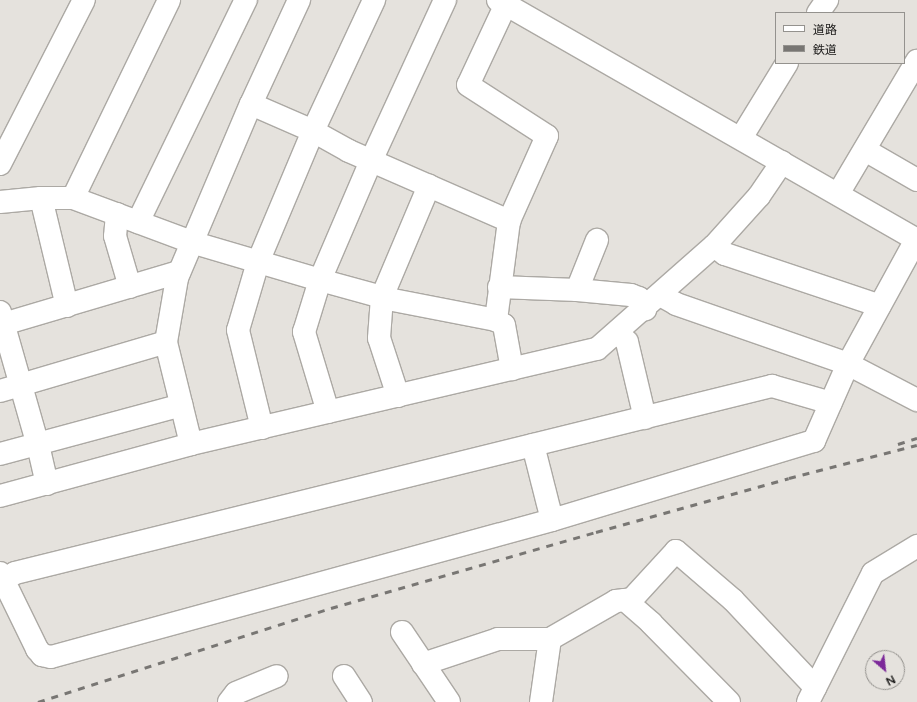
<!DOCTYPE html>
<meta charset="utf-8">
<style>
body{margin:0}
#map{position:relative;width:917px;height:702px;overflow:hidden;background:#e5e2dd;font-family:"Varela Round","Noto Sans JP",sans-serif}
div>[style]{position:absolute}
.roads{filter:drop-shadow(1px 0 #aca9a4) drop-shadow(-1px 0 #aca9a4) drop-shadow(0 1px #aca9a4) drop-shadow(0 -1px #aca9a4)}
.minor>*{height:22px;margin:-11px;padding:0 11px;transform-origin:11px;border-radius:11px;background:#fff}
.rail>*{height:3px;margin-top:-1.5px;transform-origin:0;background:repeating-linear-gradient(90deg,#787673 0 7px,transparent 0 14px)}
span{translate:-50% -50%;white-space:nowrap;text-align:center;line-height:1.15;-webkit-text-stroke:4px #e5e2dd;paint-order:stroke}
.legend{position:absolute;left:775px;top:12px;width:130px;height:52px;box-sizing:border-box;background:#e5e2dd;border:1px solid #94928e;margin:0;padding:5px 7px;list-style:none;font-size:12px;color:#1a1918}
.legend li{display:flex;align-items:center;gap:8px;height:20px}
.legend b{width:20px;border:1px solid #94928e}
.north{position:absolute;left:865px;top:650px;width:40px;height:40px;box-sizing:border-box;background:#e5e2dd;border:1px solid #94928e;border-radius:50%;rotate:152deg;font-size:11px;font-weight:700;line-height:16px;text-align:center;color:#1a1918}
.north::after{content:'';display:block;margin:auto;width:14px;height:18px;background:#7c2999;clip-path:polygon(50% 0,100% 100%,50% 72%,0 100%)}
</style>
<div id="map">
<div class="roads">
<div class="minor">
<i style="left:498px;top:0;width:483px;rotate:29.8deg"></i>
<i style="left:506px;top:4px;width:89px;rotate:115.1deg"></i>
<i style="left:468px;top:85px;width:94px;rotate:32.8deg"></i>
<i style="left:547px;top:136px;width:93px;rotate:114.1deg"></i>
<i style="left:818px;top:13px;width:16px;rotate:-55deg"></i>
<i style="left:251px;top:104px;width:68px;rotate:23.5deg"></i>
<i style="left:313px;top:131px;width:41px;rotate:29.1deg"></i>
<i style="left:349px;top:151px;width:175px;rotate:23.6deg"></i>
<i style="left:509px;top:221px;width:100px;rotate:97.5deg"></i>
<i style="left:741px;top:138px;width:88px;rotate:-58.5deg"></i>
<i style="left:865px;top:150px;width:60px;rotate:30deg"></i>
<i style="left:0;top:164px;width:184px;rotate:-62.9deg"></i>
<i style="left:838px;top:194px;width:155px;rotate:-59.3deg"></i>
<i style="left:41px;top:198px;width:111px;rotate:76.5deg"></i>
<i style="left:73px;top:198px;width:220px;rotate:-64.1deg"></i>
<i style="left:0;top:202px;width:41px;rotate:-5.6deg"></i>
<i style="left:41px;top:198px;width:32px"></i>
<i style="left:73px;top:198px;width:126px;rotate:20.4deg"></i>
<i style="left:191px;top:242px;width:134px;rotate:16.4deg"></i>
<i style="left:320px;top:280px;width:76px;rotate:15.3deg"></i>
<i style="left:393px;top:300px;width:105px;rotate:11deg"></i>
<i style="left:496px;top:320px;width:9px;rotate:32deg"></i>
<i style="left:504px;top:325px;width:45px;rotate:79.7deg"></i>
<i style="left:117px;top:214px;width:22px;rotate:95deg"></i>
<i style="left:115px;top:236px;width:53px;rotate:73.6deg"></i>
<i style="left:138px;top:222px;width:247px;rotate:-64.1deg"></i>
<i style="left:714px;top:246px;width:14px;rotate:36deg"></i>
<i style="left:725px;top:254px;width:163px;rotate:18.5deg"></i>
<i style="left:499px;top:287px;width:78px;rotate:2.2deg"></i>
<i style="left:577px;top:290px;width:54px;rotate:5.3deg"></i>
<i style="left:631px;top:295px;width:9px;rotate:21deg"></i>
<i style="left:639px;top:298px;width:13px;rotate:61deg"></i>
<i style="left:577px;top:290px;width:54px;rotate:-68.2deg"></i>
<i style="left:660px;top:295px;width:18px;rotate:29deg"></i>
<i style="left:676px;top:304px;width:182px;rotate:19.2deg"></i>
<i style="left:848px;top:364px;width:78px;rotate:27.6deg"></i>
<i style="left:0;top:312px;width:138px;rotate:74.1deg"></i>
<i style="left:38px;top:445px;width:40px;rotate:77deg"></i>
<i style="left:0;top:325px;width:187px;rotate:-16.5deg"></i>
<i style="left:618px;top:332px;width:13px;rotate:48deg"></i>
<i style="left:627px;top:342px;width:78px;rotate:76.7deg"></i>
<i style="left:0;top:391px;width:173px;rotate:-16.4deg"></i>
<i style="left:398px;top:396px;width:61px;rotate:-108.1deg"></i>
<i style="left:379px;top:338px;width:41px;rotate:-85.8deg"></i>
<i style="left:382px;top:297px;width:121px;rotate:-67.1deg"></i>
<i style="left:328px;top:412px;width:84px;rotate:-106.7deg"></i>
<i style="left:304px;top:332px;width:54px;rotate:-72.9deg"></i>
<i style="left:320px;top:280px;width:129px;rotate:-66.8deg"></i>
<i style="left:371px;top:161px;width:177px;rotate:-65.3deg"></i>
<i style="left:262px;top:428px;width:101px;rotate:-103.8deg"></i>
<i style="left:238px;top:330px;width:71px;rotate:-73.6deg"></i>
<i style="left:258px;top:262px;width:142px;rotate:-67.2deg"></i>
<i style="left:313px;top:131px;width:145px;rotate:-65deg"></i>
<i style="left:191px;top:444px;width:105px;rotate:-103.8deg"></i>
<i style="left:166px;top:342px;width:65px;rotate:-80.2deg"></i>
<i style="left:177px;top:278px;width:189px;rotate:-67deg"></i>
<i style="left:251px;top:104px;width:115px;rotate:-65.2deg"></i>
<i style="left:533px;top:445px;width:77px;rotate:75.8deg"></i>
<i style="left:0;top:454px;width:188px;rotate:-15.1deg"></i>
<i style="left:0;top:496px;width:198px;rotate:-15.2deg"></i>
<i style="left:191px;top:444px;width:417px;rotate:-13.2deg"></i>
<i style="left:597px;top:349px;width:156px;rotate:-41.4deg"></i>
<i style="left:714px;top:246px;width:67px;rotate:-48deg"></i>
<i style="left:759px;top:196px;width:41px;rotate:-55.9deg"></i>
<i style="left:0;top:573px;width:85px;rotate:64deg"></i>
<i style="left:37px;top:649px;width:8px;rotate:50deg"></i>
<i style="left:42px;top:655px;width:9px;rotate:13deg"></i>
<i style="left:51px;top:657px;width:519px;rotate:-15.29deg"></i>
<i style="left:552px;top:520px;width:274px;rotate:-16.8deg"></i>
<i style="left:814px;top:441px;width:84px;rotate:-66.2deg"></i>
<i style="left:848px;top:364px;width:141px;rotate:-61.3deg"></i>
<i style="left:3px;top:580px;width:14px;rotate:-30deg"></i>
<i style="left:15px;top:573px;width:780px;rotate:-13.88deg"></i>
<i style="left:772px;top:386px;width:61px;rotate:16.1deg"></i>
<i style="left:625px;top:600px;width:35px;rotate:41deg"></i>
<i style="left:651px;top:623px;width:111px;rotate:45.4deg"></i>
<i style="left:402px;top:632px;width:84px;rotate:56.1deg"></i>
<i style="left:423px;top:664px;width:79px;rotate:-18.4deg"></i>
<i style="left:498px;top:639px;width:52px"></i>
<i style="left:550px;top:639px;width:76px;rotate:-29.9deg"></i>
<i style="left:616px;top:601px;width:16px;rotate:-7deg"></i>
<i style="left:632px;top:599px;width:65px;rotate:-47.5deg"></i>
<i style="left:676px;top:551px;width:75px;rotate:40.7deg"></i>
<i style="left:733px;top:600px;width:120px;rotate:46.7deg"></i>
<i style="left:344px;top:676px;width:31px;rotate:57deg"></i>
<i style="left:229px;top:702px;width:11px;rotate:-52deg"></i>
<i style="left:236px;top:693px;width:44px;rotate:-22.5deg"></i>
<i style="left:541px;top:702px;width:64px;rotate:-81.9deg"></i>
<i style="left:808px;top:702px;width:144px;rotate:-63.3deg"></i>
<i style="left:873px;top:573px;width:52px;rotate:-31.5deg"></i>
</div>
</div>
<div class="rail">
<i style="left:898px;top:444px;width:20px;rotate:-18deg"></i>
<i style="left:38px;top:702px;width:308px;rotate:-17.8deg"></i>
<i style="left:331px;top:608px;width:276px;rotate:-16deg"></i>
<i style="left:596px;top:532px;width:200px;rotate:-15.6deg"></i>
<i style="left:789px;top:478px;width:132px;rotate:-14.5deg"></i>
</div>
<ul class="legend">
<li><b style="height:5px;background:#fff"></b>道路</li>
<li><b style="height:5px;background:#787673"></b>鉄道</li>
</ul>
<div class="north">N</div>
</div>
